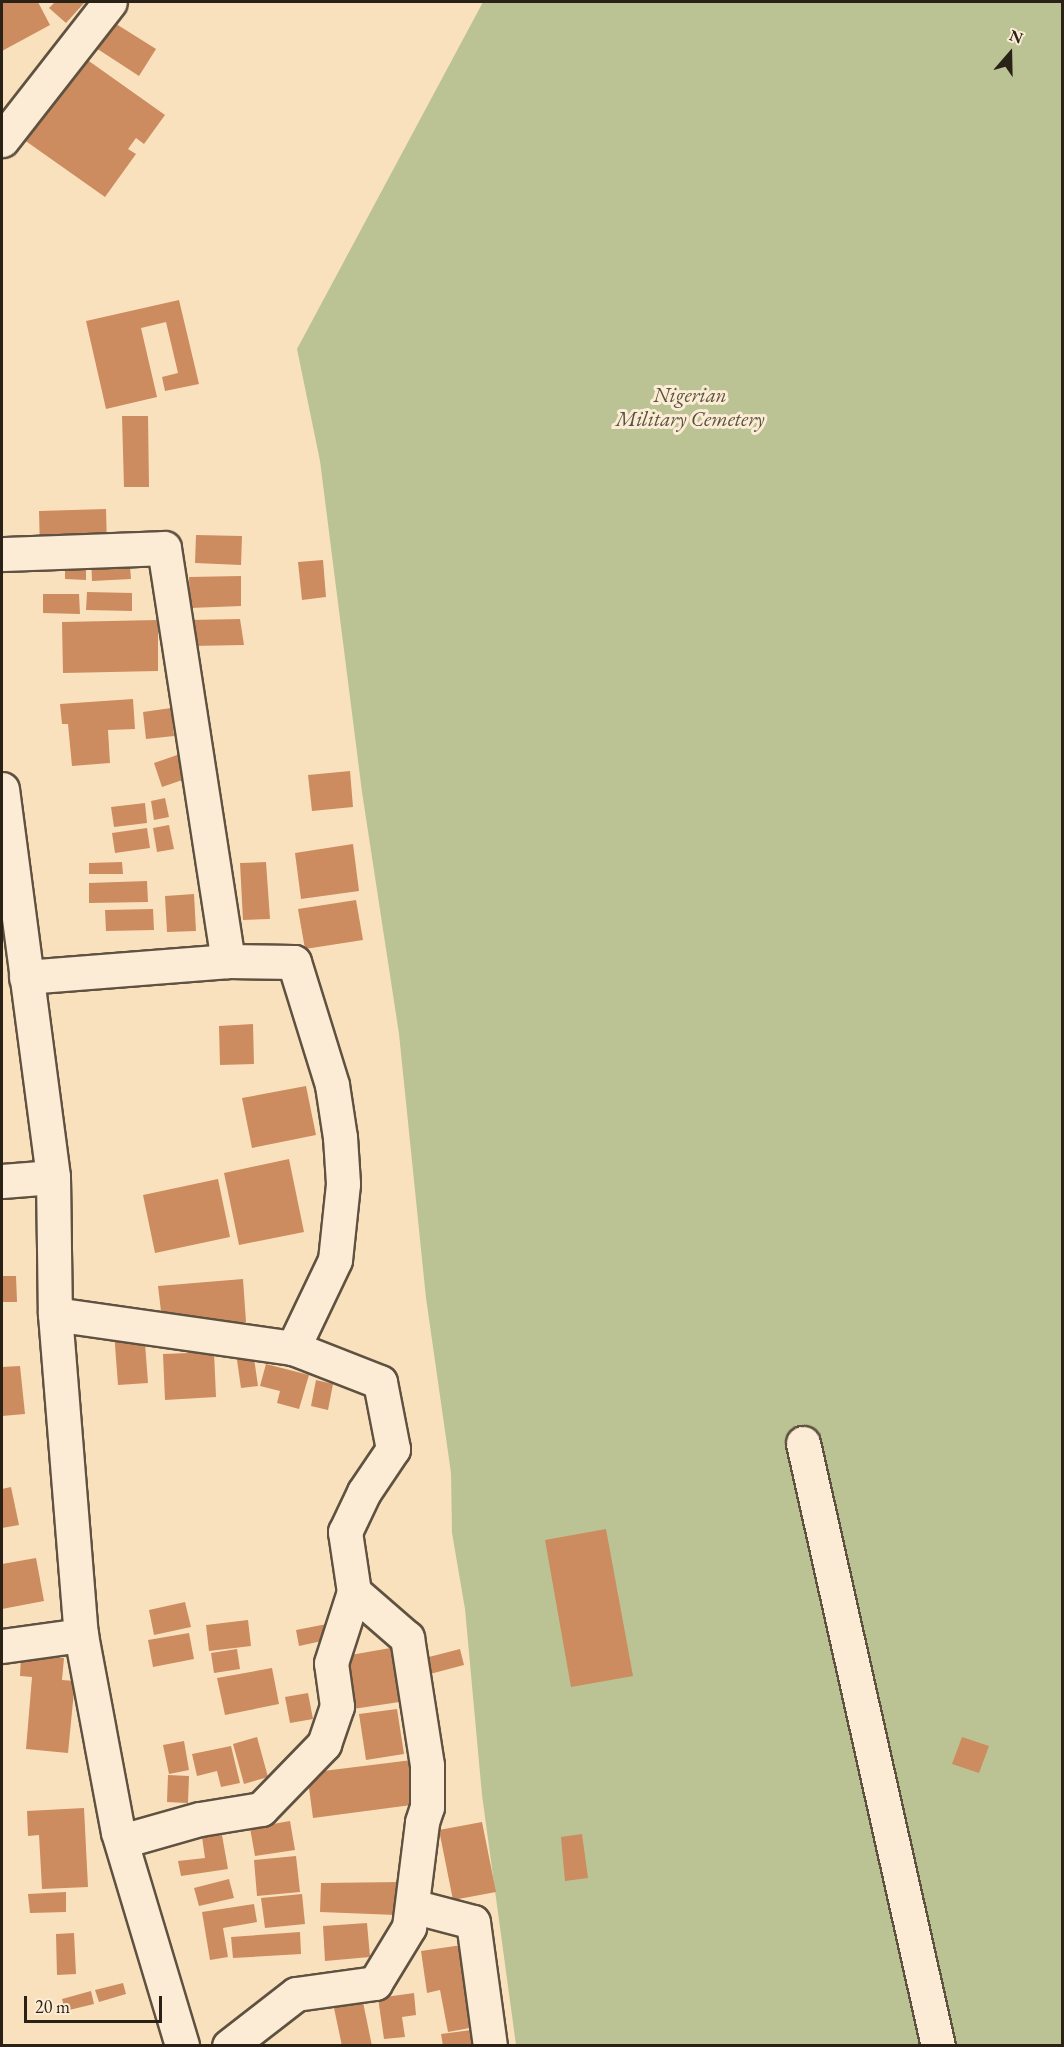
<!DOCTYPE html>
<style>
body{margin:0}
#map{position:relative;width:1064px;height:2047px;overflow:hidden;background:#fae1be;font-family:"EB Garamond",serif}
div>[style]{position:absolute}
.green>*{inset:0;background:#bbc394}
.building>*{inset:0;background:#cd8b60}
.roads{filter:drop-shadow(2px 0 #5f5241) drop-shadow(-2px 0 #5f5241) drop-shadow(0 2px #5f5241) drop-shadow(0 -2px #5f5241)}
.street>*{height:33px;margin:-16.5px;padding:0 16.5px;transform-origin:16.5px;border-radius:16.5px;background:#fcecd5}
span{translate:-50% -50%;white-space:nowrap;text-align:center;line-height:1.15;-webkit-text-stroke:6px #fcecd5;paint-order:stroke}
.park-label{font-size:21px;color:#56523c;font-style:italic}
.frame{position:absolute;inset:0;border:3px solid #2b2217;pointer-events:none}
.north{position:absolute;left:980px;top:24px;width:60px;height:60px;-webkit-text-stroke:4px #fcecd5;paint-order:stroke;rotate:20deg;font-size:16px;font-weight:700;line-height:24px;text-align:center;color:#2b2217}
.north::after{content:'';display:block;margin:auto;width:21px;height:27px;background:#2b2217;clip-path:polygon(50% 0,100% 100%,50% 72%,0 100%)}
.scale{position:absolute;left:24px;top:1996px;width:138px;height:27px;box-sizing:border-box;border:3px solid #2b2217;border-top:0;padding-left:8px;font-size:18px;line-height:21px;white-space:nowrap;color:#2b2217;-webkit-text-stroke:4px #fcecd5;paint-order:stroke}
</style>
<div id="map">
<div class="green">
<i style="clip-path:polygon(483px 2px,1062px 2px,1062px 2045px,516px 2045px,482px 1795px,465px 1609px,452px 1533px,451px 1473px,426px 1298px,399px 1034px,362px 792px,320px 461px,297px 349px)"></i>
</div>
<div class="building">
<i style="clip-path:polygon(2px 2px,38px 2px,50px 25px,2px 51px)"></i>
<i style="clip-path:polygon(55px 2px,85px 2px,66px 23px,49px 8px)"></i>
<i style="clip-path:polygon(113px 22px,156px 49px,139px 76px,96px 48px)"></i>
<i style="clip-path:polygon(79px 54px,165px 115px,144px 144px,136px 138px,128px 149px,136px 154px,105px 197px,20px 137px)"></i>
<i style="clip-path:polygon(179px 300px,199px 384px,165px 391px,162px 377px,178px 373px,166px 322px,141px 328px,157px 397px,106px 409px,86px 321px)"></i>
<i style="clip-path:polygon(122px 416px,148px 416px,149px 487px,124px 487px)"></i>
<i style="clip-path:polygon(106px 509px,107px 547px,40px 549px,39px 511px)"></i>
<i style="clip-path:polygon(196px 535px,242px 536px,241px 565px,195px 563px)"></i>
<i style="clip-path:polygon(129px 553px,131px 579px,92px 581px,91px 555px)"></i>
<i style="clip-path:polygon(65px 557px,86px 557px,86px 580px,65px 579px)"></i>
<i style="clip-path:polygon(323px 560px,326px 597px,302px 600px,298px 562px)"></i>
<i style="clip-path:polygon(241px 576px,241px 606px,190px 608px,189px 577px)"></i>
<i style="clip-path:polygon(87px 592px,132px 593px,132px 611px,86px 610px)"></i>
<i style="clip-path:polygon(43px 594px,79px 594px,80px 614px,43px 613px)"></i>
<i style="clip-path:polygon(240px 619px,244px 645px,191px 646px,189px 620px)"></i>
<i style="clip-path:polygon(158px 620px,158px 671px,63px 673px,62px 622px)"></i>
<i style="clip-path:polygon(133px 699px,135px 729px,108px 730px,110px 763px,72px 766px,68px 724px,62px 724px,60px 704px)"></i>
<i style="clip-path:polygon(171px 708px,174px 736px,146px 739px,143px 712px)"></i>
<i style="clip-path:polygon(183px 753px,191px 777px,162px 787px,154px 763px)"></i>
<i style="clip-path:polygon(350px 771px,353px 807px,312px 811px,308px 775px)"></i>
<i style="clip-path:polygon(165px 798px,169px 817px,154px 820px,151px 801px)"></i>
<i style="clip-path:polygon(145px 803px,147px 823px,114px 827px,111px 807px)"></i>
<i style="clip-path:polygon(169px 825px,174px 849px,157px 852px,153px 828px)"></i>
<i style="clip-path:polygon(147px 828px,150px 848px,115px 853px,112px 833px)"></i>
<i style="clip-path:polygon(353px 844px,359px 891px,301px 899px,295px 853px)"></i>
<i style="clip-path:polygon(122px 862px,123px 874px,89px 874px,89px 863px)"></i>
<i style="clip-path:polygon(266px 862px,270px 919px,243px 920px,240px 863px)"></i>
<i style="clip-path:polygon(147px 881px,148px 902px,89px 903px,89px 883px)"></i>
<i style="clip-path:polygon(194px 894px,196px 931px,167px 932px,165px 896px)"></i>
<i style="clip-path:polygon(356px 900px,363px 940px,305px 949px,298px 909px)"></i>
<i style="clip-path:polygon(153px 909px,154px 930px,106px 931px,105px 910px)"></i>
<i style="clip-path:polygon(253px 1024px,254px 1064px,220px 1065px,219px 1026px)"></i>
<i style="clip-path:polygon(306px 1086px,316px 1135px,252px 1148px,242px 1098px)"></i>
<i style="clip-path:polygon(289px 1159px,304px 1232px,239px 1245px,224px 1173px)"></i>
<i style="clip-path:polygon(218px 1179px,230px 1237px,155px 1253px,143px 1195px)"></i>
<i style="clip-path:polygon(2px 1276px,16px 1276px,17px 1302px,2px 1302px)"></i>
<i style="clip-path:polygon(243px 1279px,246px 1322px,163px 1328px,158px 1286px)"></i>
<i style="clip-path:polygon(144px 1330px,148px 1383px,118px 1385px,114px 1332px)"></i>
<i style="clip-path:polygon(214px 1352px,216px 1397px,165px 1400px,163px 1354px)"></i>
<i style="clip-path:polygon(254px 1358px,258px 1386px,241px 1388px,237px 1360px)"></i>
<i style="clip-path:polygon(266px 1364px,309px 1375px,299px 1409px,277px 1403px,280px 1391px,260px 1386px)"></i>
<i style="clip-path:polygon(20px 1366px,25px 1414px,2px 1416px,2px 1367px)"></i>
<i style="clip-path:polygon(316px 1380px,333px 1384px,328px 1410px,311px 1406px)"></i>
<i style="clip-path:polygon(11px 1487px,19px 1525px,2px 1528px,2px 1489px)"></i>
<i style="clip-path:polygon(606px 1529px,633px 1676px,571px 1687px,545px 1540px)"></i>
<i style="clip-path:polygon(36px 1558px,44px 1601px,2px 1609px,2px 1564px)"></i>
<i style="clip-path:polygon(185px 1602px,191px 1627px,154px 1635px,149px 1610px)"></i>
<i style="clip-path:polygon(248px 1620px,251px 1646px,209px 1651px,206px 1625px)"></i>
<i style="clip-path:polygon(327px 1624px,331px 1639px,299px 1646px,296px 1630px)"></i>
<i style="clip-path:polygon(189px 1633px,194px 1659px,153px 1667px,148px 1640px)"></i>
<i style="clip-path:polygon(396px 1647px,406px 1701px,353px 1709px,345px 1656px)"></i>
<i style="clip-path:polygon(237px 1649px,240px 1669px,214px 1673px,211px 1653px)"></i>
<i style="clip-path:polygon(460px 1649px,464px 1665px,430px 1674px,425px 1658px)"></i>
<i style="clip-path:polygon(21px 1655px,64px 1658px,62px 1680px,75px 1681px,68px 1753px,26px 1749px,32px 1677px,20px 1676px)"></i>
<i style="clip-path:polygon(272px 1668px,279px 1704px,225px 1715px,217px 1678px)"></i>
<i style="clip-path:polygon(308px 1693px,313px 1719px,290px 1723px,285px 1697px)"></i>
<i style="clip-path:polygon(397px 1709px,404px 1754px,366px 1760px,359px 1714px)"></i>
<i style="clip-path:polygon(257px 1737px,268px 1777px,244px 1784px,233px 1744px)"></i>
<i style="clip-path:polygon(962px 1737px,989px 1746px,979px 1773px,952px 1764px)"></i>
<i style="clip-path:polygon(184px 1741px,189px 1770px,169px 1774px,163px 1745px)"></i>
<i style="clip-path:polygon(231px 1746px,240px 1783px,221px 1787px,217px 1771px,197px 1776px,192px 1754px)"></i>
<i style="clip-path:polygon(412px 1760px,419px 1804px,313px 1818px,307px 1773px)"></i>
<i style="clip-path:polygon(168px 1775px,189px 1776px,188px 1803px,167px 1802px)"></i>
<i style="clip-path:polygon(84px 1808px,88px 1887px,42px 1889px,39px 1835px,28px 1836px,27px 1811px)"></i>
<i style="clip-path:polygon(290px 1821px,295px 1850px,255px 1856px,250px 1828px)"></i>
<i style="clip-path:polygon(482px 1822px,496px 1892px,453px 1900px,439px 1830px)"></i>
<i style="clip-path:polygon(582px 1834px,588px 1878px,565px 1881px,561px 1837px)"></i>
<i style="clip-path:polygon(222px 1835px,228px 1869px,181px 1876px,178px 1861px,205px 1858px,202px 1837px)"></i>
<i style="clip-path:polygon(296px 1856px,300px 1892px,257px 1896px,254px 1860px)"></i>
<i style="clip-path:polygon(229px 1879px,234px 1898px,199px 1906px,194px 1888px)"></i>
<i style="clip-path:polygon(401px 1882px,397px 1915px,320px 1912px,321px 1883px)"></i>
<i style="clip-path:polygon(66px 1892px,66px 1912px,30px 1913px,28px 1894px)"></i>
<i style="clip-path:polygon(302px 1894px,305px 1924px,265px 1928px,261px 1898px)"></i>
<i style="clip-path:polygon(254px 1904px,257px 1922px,223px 1928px,228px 1957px,210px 1960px,202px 1912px)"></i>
<i style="clip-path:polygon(367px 1923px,370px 1957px,325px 1961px,323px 1926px)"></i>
<i style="clip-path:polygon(300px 1932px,301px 1954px,233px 1958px,231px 1937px)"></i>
<i style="clip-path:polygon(74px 1933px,76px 1974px,57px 1975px,56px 1934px)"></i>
<i style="clip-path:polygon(462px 1945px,475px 2027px,448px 2032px,440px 1990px,427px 1993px,421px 1951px)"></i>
<i style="clip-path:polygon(123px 1983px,126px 1994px,99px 2002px,95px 1990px)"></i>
<i style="clip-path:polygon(91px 1991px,94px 2004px,65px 2011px,62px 1999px)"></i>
<i style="clip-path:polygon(414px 1993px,416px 2015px,402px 2017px,405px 2037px,384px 2039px,378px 1998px)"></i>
<i style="clip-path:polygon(363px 2002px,372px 2046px,342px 2046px,334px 2008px)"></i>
<i style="clip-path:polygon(479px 2029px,481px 2046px,443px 2046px,441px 2034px)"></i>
</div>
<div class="roads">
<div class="street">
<i style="left:2px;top:140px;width:175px;rotate:-52deg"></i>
<i style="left:2px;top:554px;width:162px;rotate:-2.1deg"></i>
<i style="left:164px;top:548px;width:418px;rotate:81.2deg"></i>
<i style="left:228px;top:961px;width:66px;rotate:0.9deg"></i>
<i style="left:294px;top:962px;width:129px;rotate:72.8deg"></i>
<i style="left:332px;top:1085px;width:53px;rotate:81.3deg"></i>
<i style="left:340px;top:1137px;width:47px;rotate:86.3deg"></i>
<i style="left:343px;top:1184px;width:76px;rotate:96deg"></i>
<i style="left:335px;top:1260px;width:98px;rotate:115.5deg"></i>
<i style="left:293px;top:1348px;width:240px;rotate:-171.9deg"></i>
<i style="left:2px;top:789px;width:391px;rotate:82.5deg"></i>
<i style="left:53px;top:1177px;width:137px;rotate:89.2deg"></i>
<i style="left:55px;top:1314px;width:322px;rotate:85.4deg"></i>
<i style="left:81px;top:1635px;width:200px;rotate:79.4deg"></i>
<i style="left:118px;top:1832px;width:223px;rotate:73.3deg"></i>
<i style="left:26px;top:977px;width:203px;rotate:-4.5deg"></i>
<i style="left:2px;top:1181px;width:51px;rotate:-4.5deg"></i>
<i style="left:803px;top:1443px;width:618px;rotate:77.38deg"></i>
<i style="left:2px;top:1646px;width:80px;rotate:-7.9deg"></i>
<i style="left:122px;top:1841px;width:81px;rotate:-15.8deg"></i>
<i style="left:200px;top:1819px;width:62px;rotate:-9.3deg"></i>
<i style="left:261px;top:1809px;width:91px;rotate:-45.9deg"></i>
<i style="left:324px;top:1744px;width:40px;rotate:-71.1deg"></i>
<i style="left:337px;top:1706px;width:43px;rotate:-97.9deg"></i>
<i style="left:331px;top:1663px;width:75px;rotate:-72.1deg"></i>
<i style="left:354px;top:1592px;width:61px;rotate:-98.5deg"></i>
<i style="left:345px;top:1532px;width:44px;rotate:-64.6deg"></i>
<i style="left:364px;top:1492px;width:52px;rotate:-56deg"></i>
<i style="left:393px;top:1449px;width:68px;rotate:-101deg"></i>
<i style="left:380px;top:1382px;width:93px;rotate:-158.7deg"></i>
<i style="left:412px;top:1906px;width:63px;rotate:14.7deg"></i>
<i style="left:473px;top:1922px;width:125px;rotate:82.2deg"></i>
<i style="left:229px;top:2046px;width:85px;rotate:-37.8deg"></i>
<i style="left:296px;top:1994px;width:80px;rotate:-7.9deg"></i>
<i style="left:375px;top:1983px;width:66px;rotate:-58.7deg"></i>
<i style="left:409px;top:1927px;width:106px;rotate:-82.9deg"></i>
<i style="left:422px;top:1822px;width:16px;rotate:-72deg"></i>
<i style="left:427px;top:1807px;width:42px;rotate:-90deg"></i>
<i style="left:427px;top:1765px;width:129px;rotate:-98.9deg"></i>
<i style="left:407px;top:1638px;width:70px;rotate:-139deg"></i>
</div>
</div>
<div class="park-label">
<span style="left:690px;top:407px">Nigerian<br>Military Cemetery</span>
</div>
<div class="frame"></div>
<div class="north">N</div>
<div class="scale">20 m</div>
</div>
